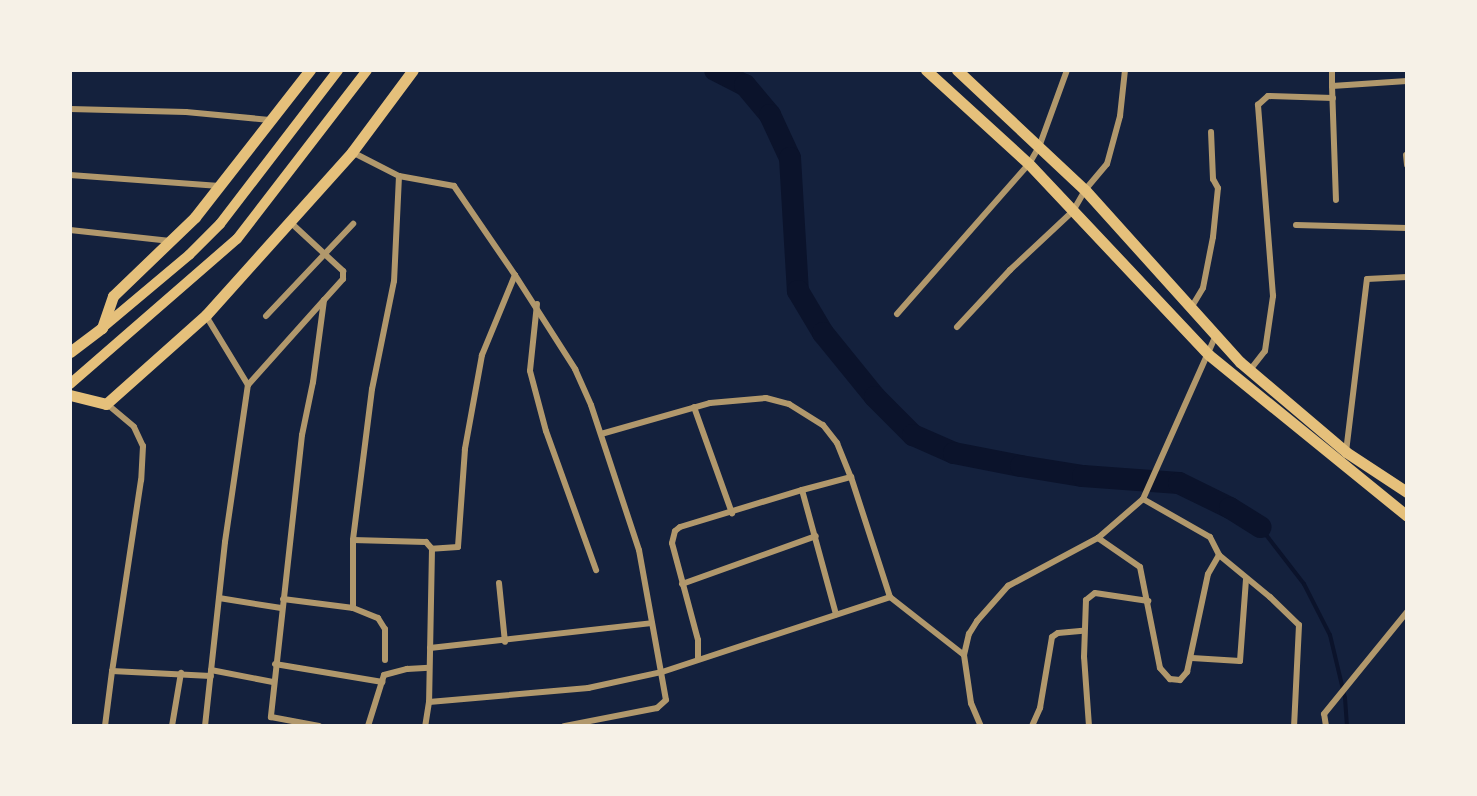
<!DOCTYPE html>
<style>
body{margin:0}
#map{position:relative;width:1477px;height:796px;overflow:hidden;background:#14213d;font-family:Overpass,sans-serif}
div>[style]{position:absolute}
.stream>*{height:4px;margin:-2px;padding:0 2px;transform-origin:2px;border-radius:2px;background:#0b132b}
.river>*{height:22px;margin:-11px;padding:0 11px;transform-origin:11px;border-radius:11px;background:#0b132b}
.minor>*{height:6px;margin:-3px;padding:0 3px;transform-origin:3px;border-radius:3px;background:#b1986c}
.primary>*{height:10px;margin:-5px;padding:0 5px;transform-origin:5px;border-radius:5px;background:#e5c07b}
.trunk>*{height:11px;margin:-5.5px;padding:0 5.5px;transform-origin:5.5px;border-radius:5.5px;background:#e5c07b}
span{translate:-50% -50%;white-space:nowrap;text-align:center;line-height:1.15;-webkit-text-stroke:6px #f6f1e7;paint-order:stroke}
.frame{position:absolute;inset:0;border:72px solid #f6f1e7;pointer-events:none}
</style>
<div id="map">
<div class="stream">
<i style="left:1260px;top:527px;width:72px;rotate:52.3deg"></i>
<i style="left:1304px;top:584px;width:57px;rotate:63deg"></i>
<i style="left:1330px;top:635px;width:65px;rotate:76.6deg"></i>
<i style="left:1345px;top:698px;width:28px;rotate:86deg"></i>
</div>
<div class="river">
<i style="left:715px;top:70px;width:34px;rotate:27deg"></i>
<i style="left:745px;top:85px;width:39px;rotate:50deg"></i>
<i style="left:770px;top:115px;width:47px;rotate:65.1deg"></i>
<i style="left:790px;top:158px;width:133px;rotate:86.6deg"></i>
<i style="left:798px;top:291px;width:49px;rotate:59.2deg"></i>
<i style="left:823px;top:333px;width:82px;rotate:50.9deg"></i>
<i style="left:875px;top:397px;width:54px;rotate:45deg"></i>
<i style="left:913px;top:435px;width:45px;rotate:23.7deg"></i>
<i style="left:954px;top:453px;width:68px;rotate:11deg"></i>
<i style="left:1021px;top:466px;width:63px;rotate:9.2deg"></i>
<i style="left:1083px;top:476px;width:96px;rotate:4.2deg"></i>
<i style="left:1179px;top:483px;width:57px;rotate:26.1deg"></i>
<i style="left:1230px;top:508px;width:36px;rotate:32deg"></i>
</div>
<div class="minor">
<i style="left:1332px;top:70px;width:16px;rotate:90deg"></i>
<i style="left:1332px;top:86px;width:75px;rotate:-3.8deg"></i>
<i style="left:1332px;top:86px;width:114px;rotate:88deg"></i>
<i style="left:70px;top:109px;width:116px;rotate:1.5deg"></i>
<i style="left:186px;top:112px;width:84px;rotate:5.4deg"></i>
<i style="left:352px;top:152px;width:53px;rotate:27.1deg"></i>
<i style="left:399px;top:176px;width:105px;rotate:92.7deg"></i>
<i style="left:394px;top:281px;width:110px;rotate:101.5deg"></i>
<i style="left:372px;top:389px;width:152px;rotate:97.2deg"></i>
<i style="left:353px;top:540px;width:73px;rotate:1.6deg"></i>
<i style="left:426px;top:542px;width:9px;rotate:49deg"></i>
<i style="left:432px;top:549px;width:153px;rotate:91.1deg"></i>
<i style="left:429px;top:702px;width:24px;rotate:99deg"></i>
<i style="left:1406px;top:155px;width:10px;rotate:84deg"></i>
<i style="left:70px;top:175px;width:150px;rotate:4.2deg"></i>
<i style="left:399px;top:176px;width:56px;rotate:10.3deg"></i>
<i style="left:454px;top:186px;width:108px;rotate:55.6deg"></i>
<i style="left:515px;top:275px;width:87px;rotate:112.4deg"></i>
<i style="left:482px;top:355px;width:96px;rotate:100.3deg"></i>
<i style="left:465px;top:449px;width:98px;rotate:94.1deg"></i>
<i style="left:458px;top:547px;width:26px;rotate:176deg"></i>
<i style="left:289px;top:221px;width:74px;rotate:42.8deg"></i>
<i style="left:343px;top:271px;width:8px;rotate:90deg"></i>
<i style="left:343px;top:279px;width:28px;rotate:132deg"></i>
<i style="left:1296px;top:225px;width:111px;rotate:1.5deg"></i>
<i style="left:70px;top:230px;width:101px;rotate:6.3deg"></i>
<i style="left:515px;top:275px;width:112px;rotate:57.4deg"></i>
<i style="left:575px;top:369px;width:39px;rotate:66deg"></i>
<i style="left:591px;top:405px;width:153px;rotate:71.7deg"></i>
<i style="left:639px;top:550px;width:152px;rotate:79.8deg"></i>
<i style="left:666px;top:700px;width:12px;rotate:138deg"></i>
<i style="left:657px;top:708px;width:95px;rotate:169deg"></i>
<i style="left:537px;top:304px;width:67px;rotate:96deg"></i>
<i style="left:530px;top:371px;width:62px;rotate:75.1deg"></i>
<i style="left:546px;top:431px;width:148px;rotate:70.2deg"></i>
<i style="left:1191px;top:308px;width:23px;rotate:-59deg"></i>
<i style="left:1203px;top:288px;width:52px;rotate:-78.9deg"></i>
<i style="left:1213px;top:237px;width:49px;rotate:-84.2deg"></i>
<i style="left:1218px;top:188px;width:10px;rotate:-119deg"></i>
<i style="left:1213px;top:179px;width:47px;rotate:-92.4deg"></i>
<i style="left:897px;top:314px;width:200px;rotate:-48.7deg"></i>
<i style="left:1029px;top:164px;width:20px;rotate:-60deg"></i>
<i style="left:1039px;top:147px;width:82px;rotate:-70deg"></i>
<i style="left:266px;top:316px;width:127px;rotate:-46.6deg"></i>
<i style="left:957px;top:327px;width:78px;rotate:-47.1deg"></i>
<i style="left:1010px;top:270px;width:86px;rotate:-43.1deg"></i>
<i style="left:1073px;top:211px;width:24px;rotate:-60deg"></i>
<i style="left:1085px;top:190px;width:34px;rotate:-50deg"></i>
<i style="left:1107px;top:164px;width:50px;rotate:-74.8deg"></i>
<i style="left:1120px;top:116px;width:46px;rotate:-83.8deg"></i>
<i style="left:1250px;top:370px;width:24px;rotate:-52deg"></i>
<i style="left:1265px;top:351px;width:56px;rotate:-81.7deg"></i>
<i style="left:1273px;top:296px;width:192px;rotate:-94.5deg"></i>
<i style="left:1258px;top:105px;width:13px;rotate:-42deg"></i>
<i style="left:1268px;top:96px;width:65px;rotate:1.8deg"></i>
<i style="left:248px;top:385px;width:114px;rotate:-48.2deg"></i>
<i style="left:324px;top:300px;width:83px;rotate:97.6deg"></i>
<i style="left:313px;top:382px;width:54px;rotate:101.7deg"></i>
<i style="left:302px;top:435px;width:284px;rotate:96.3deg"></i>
<i style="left:271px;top:717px;width:49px;rotate:10.6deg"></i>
<i style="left:107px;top:404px;width:35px;rotate:40deg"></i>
<i style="left:134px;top:427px;width:21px;rotate:65deg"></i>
<i style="left:143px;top:446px;width:34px;rotate:93deg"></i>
<i style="left:141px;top:480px;width:193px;rotate:98.6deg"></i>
<i style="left:694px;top:407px;width:113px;rotate:70.3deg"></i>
<i style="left:601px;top:434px;width:113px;rotate:-15.9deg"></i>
<i style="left:710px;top:403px;width:56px;rotate:-5.1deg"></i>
<i style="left:766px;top:398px;width:24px;rotate:15deg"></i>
<i style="left:789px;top:404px;width:40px;rotate:32deg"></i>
<i style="left:823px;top:425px;width:23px;rotate:52deg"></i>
<i style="left:837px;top:443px;width:37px;rotate:68deg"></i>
<i style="left:1346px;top:452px;width:174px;rotate:-83.1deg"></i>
<i style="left:1367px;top:279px;width:40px;rotate:-2.9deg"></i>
<i style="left:802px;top:490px;width:51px;rotate:-14.9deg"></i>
<i style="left:851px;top:477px;width:126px;rotate:72deg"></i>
<i style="left:890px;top:597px;width:94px;rotate:38.1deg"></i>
<i style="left:964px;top:655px;width:49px;rotate:81.7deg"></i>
<i style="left:971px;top:703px;width:25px;rotate:67deg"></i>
<i style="left:1143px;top:499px;width:77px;rotate:29.6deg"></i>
<i style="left:1210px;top:537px;width:20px;rotate:63deg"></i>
<i style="left:1219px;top:555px;width:66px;rotate:39.5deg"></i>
<i style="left:1270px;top:597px;width:40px;rotate:44deg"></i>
<i style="left:1299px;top:625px;width:101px;rotate:92.8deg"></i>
<i style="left:1098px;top:538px;width:51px;rotate:34.6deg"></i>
<i style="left:1140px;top:567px;width:103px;rotate:78.8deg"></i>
<i style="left:1160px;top:668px;width:15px;rotate:48deg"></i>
<i style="left:1170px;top:679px;width:10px;rotate:6deg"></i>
<i style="left:1180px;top:680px;width:11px;rotate:-49deg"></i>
<i style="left:1187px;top:672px;width:100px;rotate:-77.9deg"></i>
<i style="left:1208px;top:574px;width:22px;rotate:-60deg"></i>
<i style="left:353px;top:540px;width:68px;rotate:90deg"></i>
<i style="left:499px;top:583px;width:59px;rotate:84.2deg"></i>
<i style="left:682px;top:584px;width:142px;rotate:-19.7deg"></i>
<i style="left:219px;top:598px;width:63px;rotate:9.2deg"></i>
<i style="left:283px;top:599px;width:71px;rotate:7.3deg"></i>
<i style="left:353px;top:608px;width:27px;rotate:22deg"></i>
<i style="left:378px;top:618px;width:13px;rotate:58deg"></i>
<i style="left:385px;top:629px;width:31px;rotate:90deg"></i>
<i style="left:430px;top:648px;width:223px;rotate:-6.4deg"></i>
<i style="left:964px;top:655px;width:22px;rotate:-77deg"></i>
<i style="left:969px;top:634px;width:15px;rotate:-58deg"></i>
<i style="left:977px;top:621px;width:47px;rotate:-48.5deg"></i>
<i style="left:1008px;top:586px;width:102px;rotate:-28.1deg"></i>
<i style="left:1098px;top:538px;width:60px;rotate:-40.9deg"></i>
<i style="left:1143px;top:499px;width:180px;rotate:-66deg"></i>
<i style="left:698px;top:658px;width:18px;rotate:-90deg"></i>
<i style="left:698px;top:640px;width:100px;rotate:-105deg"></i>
<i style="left:672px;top:543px;width:12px;rotate:-76deg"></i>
<i style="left:675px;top:531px;width:6px;rotate:-39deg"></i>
<i style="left:680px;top:527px;width:127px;rotate:-16.9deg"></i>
<i style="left:802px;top:490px;width:129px;rotate:74.7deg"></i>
<i style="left:1192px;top:658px;width:48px;rotate:3.6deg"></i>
<i style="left:1240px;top:661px;width:82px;rotate:-85.8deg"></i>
<i style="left:275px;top:664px;width:109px;rotate:9.5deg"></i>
<i style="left:211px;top:670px;width:63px;rotate:11deg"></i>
<i style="left:429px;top:702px;width:160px;rotate:-5deg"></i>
<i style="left:588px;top:688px;width:76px;rotate:-12.2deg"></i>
<i style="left:662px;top:672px;width:240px;rotate:-18.2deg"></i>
<i style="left:105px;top:726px;width:55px;rotate:-82.7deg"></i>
<i style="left:112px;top:671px;width:99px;rotate:2.9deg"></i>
<i style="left:172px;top:726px;width:54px;rotate:-80.4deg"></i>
<i style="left:205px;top:726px;width:185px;rotate:-83.8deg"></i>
<i style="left:225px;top:542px;width:159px;rotate:-81.7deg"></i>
<i style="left:248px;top:385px;width:81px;rotate:-121.3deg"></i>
<i style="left:368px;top:726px;width:53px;rotate:-72.6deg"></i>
<i style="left:384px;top:675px;width:24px;rotate:-15deg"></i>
<i style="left:407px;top:669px;width:22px;rotate:-3deg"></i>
<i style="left:1032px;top:726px;width:20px;rotate:-66deg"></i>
<i style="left:1040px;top:708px;width:72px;rotate:-80.4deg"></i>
<i style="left:1052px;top:637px;width:7px;rotate:-34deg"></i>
<i style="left:1058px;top:633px;width:25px;rotate:-5deg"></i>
<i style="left:1089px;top:726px;width:69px;rotate:-94.1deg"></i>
<i style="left:1084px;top:657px;width:57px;rotate:-88deg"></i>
<i style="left:1086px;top:600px;width:11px;rotate:-38deg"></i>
<i style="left:1095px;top:593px;width:54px;rotate:8.6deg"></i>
<i style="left:1326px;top:726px;width:12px;rotate:-99deg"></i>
<i style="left:1324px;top:714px;width:132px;rotate:-50.9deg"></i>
</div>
<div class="primary">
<i style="left:102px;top:328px;width:114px;rotate:-40deg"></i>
<i style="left:189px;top:255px;width:44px;rotate:-45deg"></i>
<i style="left:220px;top:224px;width:194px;rotate:-52.5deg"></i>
<i style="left:70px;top:384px;width:221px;rotate:-41deg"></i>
<i style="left:237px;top:239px;width:213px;rotate:-52.4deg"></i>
</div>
<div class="trunk">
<i style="left:926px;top:70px;width:139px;rotate:42.4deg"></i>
<i style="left:1029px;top:164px;width:262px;rotate:46.7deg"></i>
<i style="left:1209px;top:355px;width:255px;rotate:39.1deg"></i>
<i style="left:957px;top:70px;width:175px;rotate:43.2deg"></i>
<i style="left:1085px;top:190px;width:232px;rotate:48deg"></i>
<i style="left:1240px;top:362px;width:139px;rotate:40.3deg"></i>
<i style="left:1346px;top:452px;width:73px;rotate:33.3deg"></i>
<i style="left:70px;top:352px;width:40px;rotate:-37deg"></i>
<i style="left:102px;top:328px;width:34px;rotate:-71deg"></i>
<i style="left:113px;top:296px;width:114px;rotate:-43.9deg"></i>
<i style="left:195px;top:217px;width:187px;rotate:-52deg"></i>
<i style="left:70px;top:395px;width:37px;rotate:14deg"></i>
<i style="left:106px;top:404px;width:134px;rotate:-41.7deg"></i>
<i style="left:206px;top:315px;width:219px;rotate:-48.1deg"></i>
<i style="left:352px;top:152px;width:102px;rotate:-53.4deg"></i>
</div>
<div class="frame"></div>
</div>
